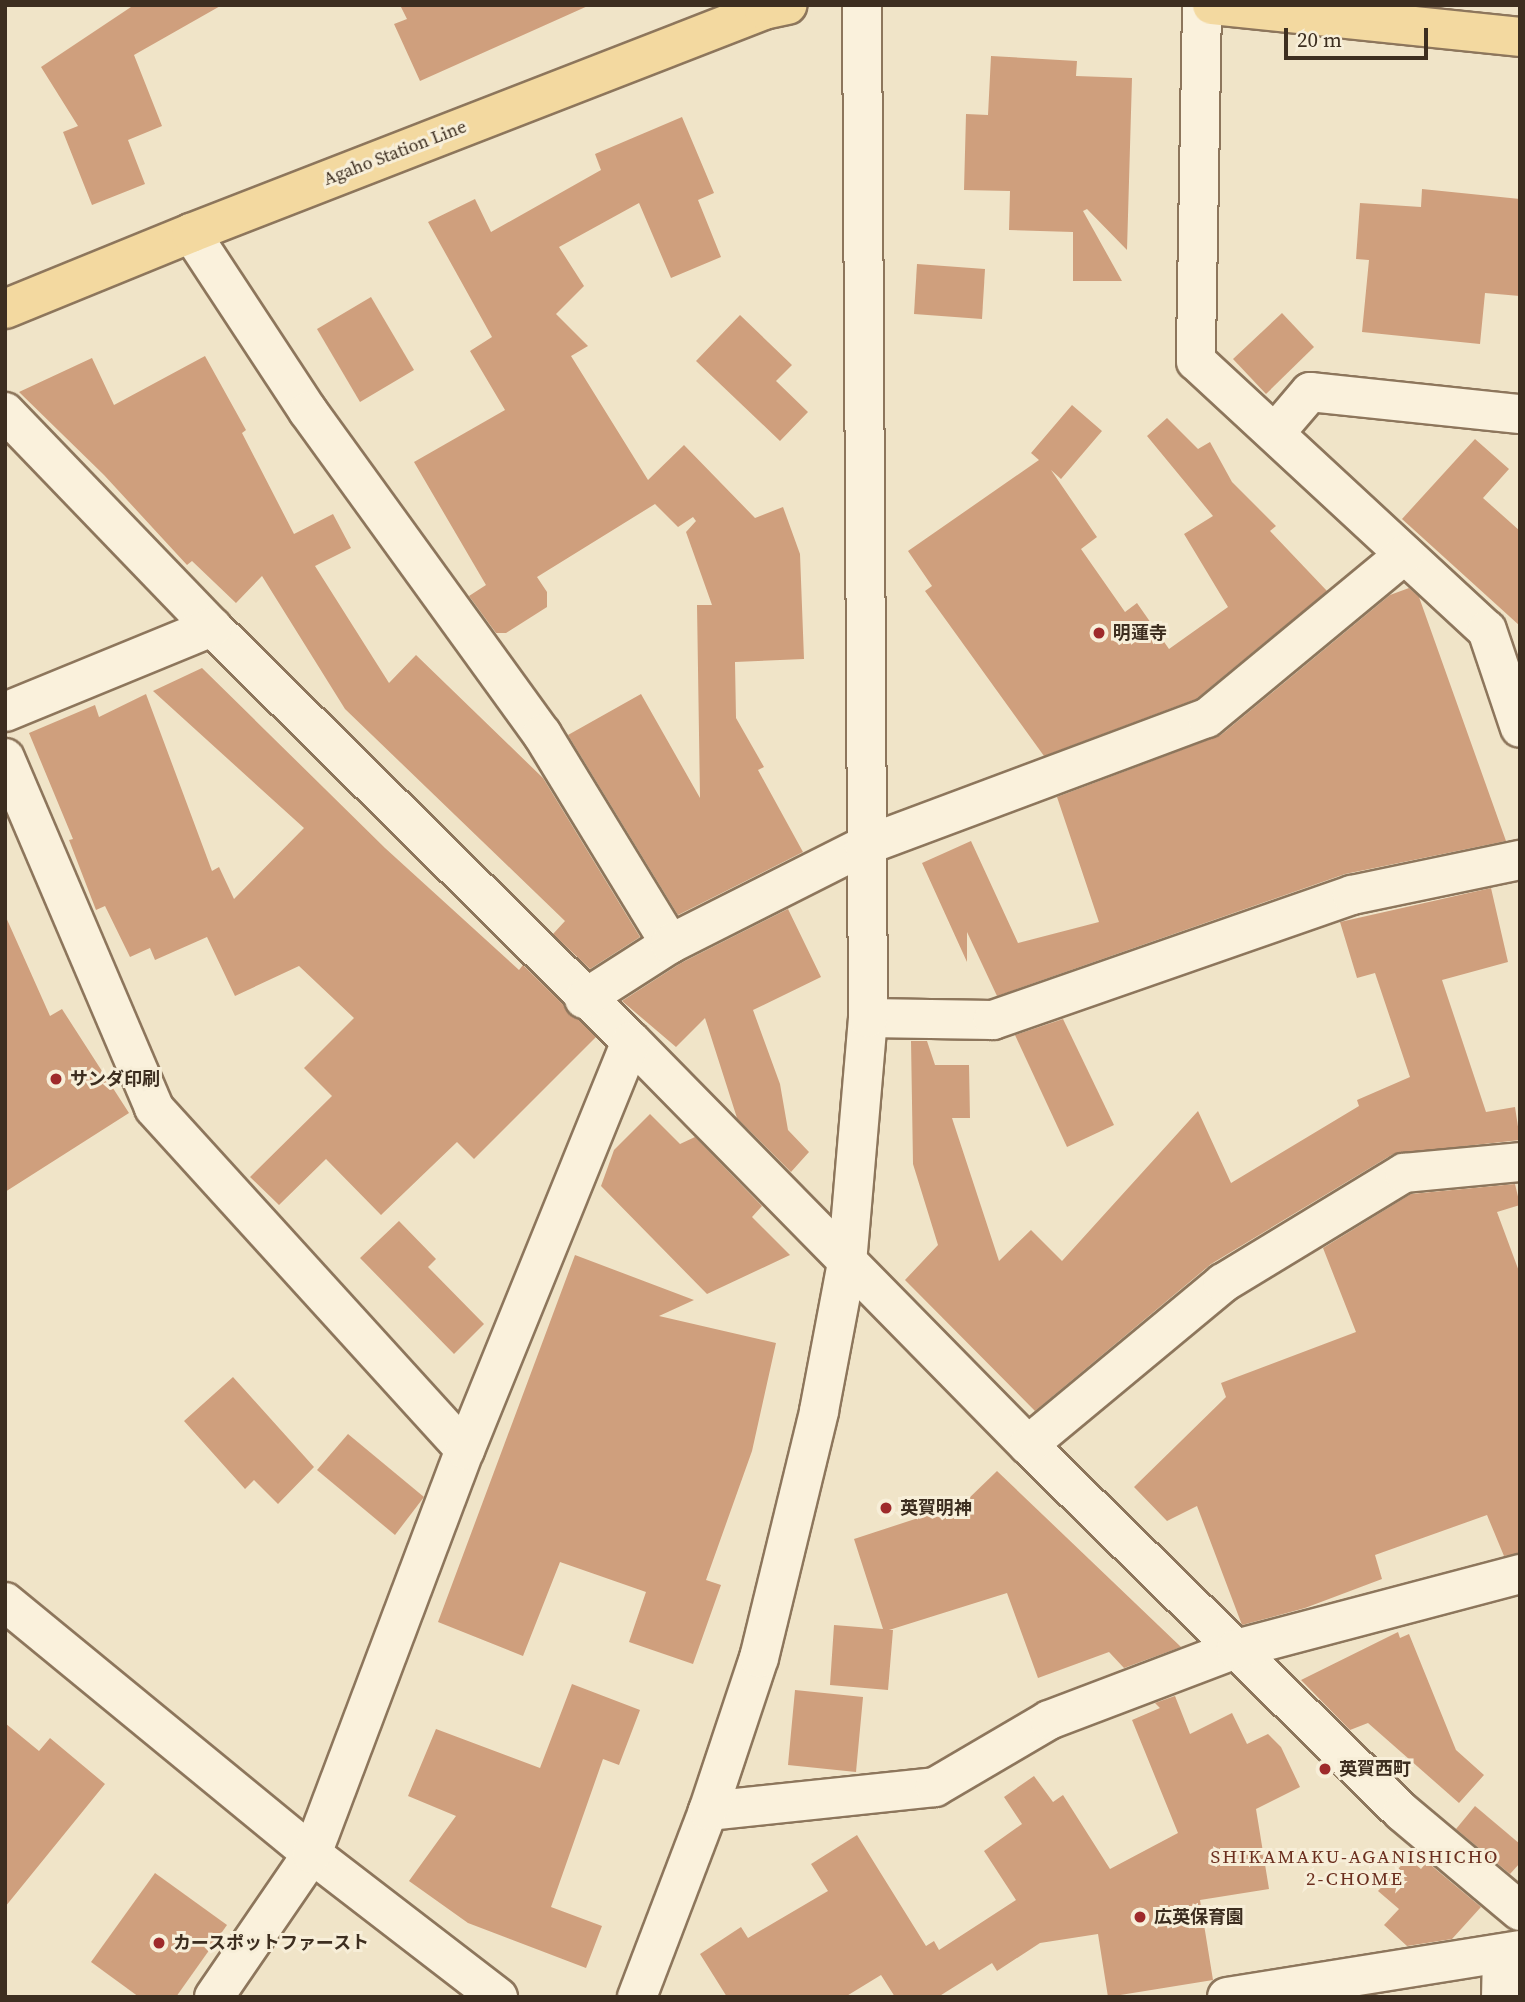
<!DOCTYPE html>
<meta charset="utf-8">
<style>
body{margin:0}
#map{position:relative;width:1525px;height:2002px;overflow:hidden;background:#f0e4c8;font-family:"Source Serif 4","Noto Sans JP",serif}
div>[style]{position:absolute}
.building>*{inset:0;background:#cf9f7d}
.roads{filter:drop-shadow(2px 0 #8d765c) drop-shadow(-2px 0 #8d765c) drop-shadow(0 2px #8d765c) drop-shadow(0 -2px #8d765c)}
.minor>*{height:38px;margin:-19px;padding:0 19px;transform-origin:19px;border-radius:19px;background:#faf1dc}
.major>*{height:38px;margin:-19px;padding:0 19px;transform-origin:19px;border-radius:19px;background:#f3d9a0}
.dots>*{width:19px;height:19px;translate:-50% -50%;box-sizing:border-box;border:4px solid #f7eed8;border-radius:50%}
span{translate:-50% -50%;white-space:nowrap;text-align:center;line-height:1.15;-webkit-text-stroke:6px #f7eed8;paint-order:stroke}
.street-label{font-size:18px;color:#3d2e20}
.poi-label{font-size:18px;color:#3d2e20;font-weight:700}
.left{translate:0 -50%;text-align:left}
.neighbourhood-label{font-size:19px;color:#6b2e1e;letter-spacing:2px}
.frame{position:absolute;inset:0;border:7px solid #3d2e20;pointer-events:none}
.scale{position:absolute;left:1284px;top:28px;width:144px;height:32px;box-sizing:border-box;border:4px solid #3d2e20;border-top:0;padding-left:9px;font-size:21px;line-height:24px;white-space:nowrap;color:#3d2e20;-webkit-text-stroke:5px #f7eed8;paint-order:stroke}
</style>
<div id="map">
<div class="building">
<i style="clip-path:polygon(134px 5px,222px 5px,134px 55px,162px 126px,128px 140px,145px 184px,92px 205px,63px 132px,78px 126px,41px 67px)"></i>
<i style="clip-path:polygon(400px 5px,590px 5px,420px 81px,394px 24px,407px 19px)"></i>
<i style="clip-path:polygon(991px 56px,1077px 61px,1076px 76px,1132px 78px,1127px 250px,1087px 209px,1083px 211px,1122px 281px,1073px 281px,1073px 232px,1009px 230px,1010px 191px,964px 190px,966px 114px,988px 115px)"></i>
<i style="clip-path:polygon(682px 117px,714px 193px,698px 200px,721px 257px,671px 278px,639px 203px,559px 247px,584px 286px,556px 314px,588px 346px,571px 356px,648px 480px,684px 445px,755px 518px,783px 507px,800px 554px,804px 659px,735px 662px,736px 718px,764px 767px,758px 770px,803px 852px,678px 915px,568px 735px,641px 694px,700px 798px,697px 605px,712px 605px,686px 532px,696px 521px,693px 517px,678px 527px,655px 504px,537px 577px,547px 592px,547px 607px,506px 633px,496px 633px,469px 596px,486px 585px,414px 462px,505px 410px,470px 351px,492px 337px,428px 222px,475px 199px,491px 232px,601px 170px,595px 154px)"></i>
<i style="clip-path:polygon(1422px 189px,1520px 199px,1520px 296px,1485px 293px,1480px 344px,1362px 332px,1369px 260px,1356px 259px,1360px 203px,1421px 207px)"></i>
<i style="clip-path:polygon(917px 264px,985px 269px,982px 319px,914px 314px)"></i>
<i style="clip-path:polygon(371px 297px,414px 370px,360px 402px,317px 329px)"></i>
<i style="clip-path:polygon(1282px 313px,1314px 347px,1266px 394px,1233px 359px)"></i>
<i style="clip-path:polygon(740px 315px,792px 365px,776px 381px,808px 412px,780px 441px,696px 361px)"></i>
<i style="clip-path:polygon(205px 356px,246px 430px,242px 433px,294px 534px,333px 514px,351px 548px,315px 566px,389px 683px,416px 655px,543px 778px,640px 937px,590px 969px,553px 934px,565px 921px,345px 709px,262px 576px,236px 603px,192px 561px,187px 565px,104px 475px,19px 392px,92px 358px,114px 405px)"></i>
<i style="clip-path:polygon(1072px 405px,1102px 431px,1061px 479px,1051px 470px,1097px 537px,1081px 549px,1125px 612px,1137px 603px,1169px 649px,1228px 607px,1184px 534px,1213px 516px,1147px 436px,1167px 418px,1198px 449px,1210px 442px,1232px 482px,1276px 526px,1270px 531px,1327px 591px,1196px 699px,1044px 756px,925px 591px,932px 586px,908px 551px,1039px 460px,1031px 453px)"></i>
<i style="clip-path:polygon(1475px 439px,1509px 469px,1483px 498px,1520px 531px,1520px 626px,1402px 519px)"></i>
<i style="clip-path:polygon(1409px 588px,1419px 597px,1506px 841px,1345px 874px,997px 996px,967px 932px,967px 962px,922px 863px,971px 841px,1018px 943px,1099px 922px,1057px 797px,1221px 735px,1390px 595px)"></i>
<i style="clip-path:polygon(202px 668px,385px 848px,519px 970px,523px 965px,596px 1037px,474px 1159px,457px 1142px,381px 1215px,326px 1159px,279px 1205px,250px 1177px,332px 1096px,304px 1068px,354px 1018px,299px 966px,235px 996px,207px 937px,155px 960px,150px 948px,130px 957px,105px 906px,96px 910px,69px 840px,73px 839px,29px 733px,95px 705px,99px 717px,146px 694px,212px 871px,219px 867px,234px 899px,304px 828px,153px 691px)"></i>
<i style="clip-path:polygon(1491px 888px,1508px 962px,1442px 980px,1486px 1112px,1515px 1107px,1520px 1140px,1393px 1154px,1211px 1264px,1035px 1411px,905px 1280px,938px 1245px,913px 1164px,911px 1041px,927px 1041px,935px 1065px,969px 1065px,970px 1118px,952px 1118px,999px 1261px,1031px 1230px,1062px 1261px,1198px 1111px,1231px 1183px,1359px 1106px,1357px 1100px,1410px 1077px,1375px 973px,1357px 978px,1340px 922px)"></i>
<i style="clip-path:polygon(788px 909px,821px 977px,753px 1010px,780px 1084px,788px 1130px,809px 1152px,791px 1172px,737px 1118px,705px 1018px,676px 1047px,622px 1001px,681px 963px)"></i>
<i style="clip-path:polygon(5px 915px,50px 1016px,62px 1009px,129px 1113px,5px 1192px)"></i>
<i style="clip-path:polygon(1063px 1019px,1114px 1125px,1067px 1147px,1015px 1035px)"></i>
<i style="clip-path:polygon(650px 1114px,680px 1144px,695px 1137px,762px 1206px,752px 1217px,790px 1255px,707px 1294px,601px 1186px,614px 1150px)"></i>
<i style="clip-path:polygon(1515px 1184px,1520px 1205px,1497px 1212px,1520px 1274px,1520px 1553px,1504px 1556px,1487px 1515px,1375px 1555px,1382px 1579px,1305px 1608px,1242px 1625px,1197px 1506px,1167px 1521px,1134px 1487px,1226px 1397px,1221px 1383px,1356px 1332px,1323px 1248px,1411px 1194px)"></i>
<i style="clip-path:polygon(399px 1221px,436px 1259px,428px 1267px,484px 1324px,454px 1354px,360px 1258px)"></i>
<i style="clip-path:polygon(575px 1255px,694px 1300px,659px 1316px,776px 1343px,752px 1451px,706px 1580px,721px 1585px,693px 1664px,629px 1642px,646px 1592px,560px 1562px,523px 1656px,438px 1622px)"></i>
<i style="clip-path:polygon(233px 1377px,314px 1467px,278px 1504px,254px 1480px,245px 1489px,184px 1421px)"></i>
<i style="clip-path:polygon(348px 1434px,424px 1497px,395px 1535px,317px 1470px)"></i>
<i style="clip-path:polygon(997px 1471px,1181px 1647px,1124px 1668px,1109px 1652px,1038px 1678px,1007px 1593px,889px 1630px,893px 1630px,888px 1690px,830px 1685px,834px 1625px,883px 1629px,854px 1539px,964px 1503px)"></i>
<i style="clip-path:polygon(1398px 1632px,1400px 1638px,1409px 1634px,1456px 1750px,1484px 1775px,1459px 1803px,1368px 1723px,1350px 1730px,1301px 1680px)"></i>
<i style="clip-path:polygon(572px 1684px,640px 1710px,619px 1765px,603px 1759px,551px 1907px,602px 1926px,586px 1968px,468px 1923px,409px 1881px,456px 1816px,408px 1796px,436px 1729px,540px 1768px)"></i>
<i style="clip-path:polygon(795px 1690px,863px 1697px,856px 1772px,788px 1765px)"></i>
<i style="clip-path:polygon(1175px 1696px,1190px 1734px,1232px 1713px,1247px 1744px,1268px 1734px,1281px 1747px,1300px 1787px,1256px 1809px,1269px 1889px,1200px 1900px,1213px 1980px,1108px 1997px,1098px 1934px,1040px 1943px,997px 1971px,992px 1963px,938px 1997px,895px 1997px,881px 1975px,845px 1997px,727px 1997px,700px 1954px,741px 1927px,748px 1938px,828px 1891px,811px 1864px,857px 1835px,926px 1946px,934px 1941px,939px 1950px,1016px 1900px,984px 1851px,1022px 1824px,1004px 1797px,1034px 1776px,1053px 1802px,1063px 1795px,1110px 1869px,1178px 1833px,1132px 1720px,1160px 1708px,1155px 1703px)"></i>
<i style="clip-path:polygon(5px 1723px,39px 1751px,50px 1738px,105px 1784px,5px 1907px)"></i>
<i style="clip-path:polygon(1475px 1806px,1520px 1844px,1520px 1863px,1510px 1874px,1456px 1829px)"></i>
<i style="clip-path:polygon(1408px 1858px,1421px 1869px,1427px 1862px,1481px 1907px,1452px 1939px,1407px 1946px,1384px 1925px,1399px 1909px,1378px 1891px)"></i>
<i style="clip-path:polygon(155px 1873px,227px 1925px,176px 1997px,139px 1997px,91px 1962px)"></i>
</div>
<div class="roads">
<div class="minor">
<i style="left:1202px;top:5px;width:356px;rotate:91deg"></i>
<i style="left:1196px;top:361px;width:396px;rotate:42.8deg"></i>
<i style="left:1487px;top:630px;width:103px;rotate:71.4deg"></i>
<i style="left:191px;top:233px;width:213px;rotate:56.7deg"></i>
<i style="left:308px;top:411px;width:399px;rotate:54.1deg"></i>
<i style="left:542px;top:734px;width:246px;rotate:58.6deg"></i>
<i style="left:5px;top:412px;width:298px;rotate:46.1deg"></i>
<i style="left:212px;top:627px;width:589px;rotate:44.66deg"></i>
<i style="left:631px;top:1041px;width:566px;rotate:45.5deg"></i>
<i style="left:1028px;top:1445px;width:524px;rotate:44.46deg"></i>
<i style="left:1402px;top:1812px;width:154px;rotate:40deg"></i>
<i style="left:1275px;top:433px;width:54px;rotate:-49.5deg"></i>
<i style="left:1310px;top:392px;width:211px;rotate:6deg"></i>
<i style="left:5px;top:712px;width:224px;rotate:-22.3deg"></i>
<i style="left:5px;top:758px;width:380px;rotate:66.9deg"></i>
<i style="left:154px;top:1108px;width:462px;rotate:47.7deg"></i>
<i style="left:584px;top:999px;width:102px;rotate:-32.6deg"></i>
<i style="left:670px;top:944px;width:217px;rotate:-26.8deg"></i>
<i style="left:864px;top:846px;width:366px;rotate:-20.5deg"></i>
<i style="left:1207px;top:718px;width:256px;rotate:-39.6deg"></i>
<i style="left:868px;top:1018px;width:125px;rotate:0.9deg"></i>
<i style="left:993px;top:1020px;width:380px;rotate:-19.2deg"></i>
<i style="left:1352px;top:895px;width:172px;rotate:-11.8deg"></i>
<i style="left:1028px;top:1445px;width:254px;rotate:-39.7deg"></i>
<i style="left:1223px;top:1283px;width:212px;rotate:-31.3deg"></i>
<i style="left:1404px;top:1173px;width:117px;rotate:-5.4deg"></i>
<i style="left:5px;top:1602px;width:397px;rotate:39.4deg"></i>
<i style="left:312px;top:1854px;width:235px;rotate:37.6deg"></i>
<i style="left:708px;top:1811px;width:228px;rotate:-6deg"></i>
<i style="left:935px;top:1787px;width:132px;rotate:-30.4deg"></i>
<i style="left:1049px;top:1720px;width:200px;rotate:-20.8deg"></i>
<i style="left:1236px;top:1649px;width:294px;rotate:-14.8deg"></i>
<i style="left:214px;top:1997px;width:173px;rotate:-55.6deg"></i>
<i style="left:312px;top:1854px;width:432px;rotate:-69.3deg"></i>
<i style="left:465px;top:1450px;width:441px;rotate:-67.9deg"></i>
<i style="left:637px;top:1997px;width:199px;rotate:-69.1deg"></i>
<i style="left:708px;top:1811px;width:161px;rotate:-71.6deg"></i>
<i style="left:759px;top:1658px;width:254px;rotate:-76.3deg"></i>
<i style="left:819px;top:1411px;width:151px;rotate:-79.3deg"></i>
<i style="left:847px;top:1263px;width:246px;rotate:-85.1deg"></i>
<i style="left:868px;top:1018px;width:1013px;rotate:-90.34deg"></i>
<i style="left:1227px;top:1997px;width:297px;rotate:-9.1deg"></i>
<i style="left:1501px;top:1997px;width:41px;rotate:-88.6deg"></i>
</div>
<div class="major">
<i style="left:1212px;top:5px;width:310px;rotate:5.9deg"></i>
<i style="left:5px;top:309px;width:201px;rotate:-22.2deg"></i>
<i style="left:191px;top:233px;width:615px;rotate:-21.26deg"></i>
<i style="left:764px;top:10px;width:24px;rotate:-12deg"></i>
</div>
</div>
<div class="dots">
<i style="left:1099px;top:633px;background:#9e2a2b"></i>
<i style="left:56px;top:1079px;background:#9e2a2b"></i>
<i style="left:886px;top:1508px;background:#9e2a2b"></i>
<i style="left:1325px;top:1769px;background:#9e2a2b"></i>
<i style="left:1140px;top:1917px;background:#9e2a2b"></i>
<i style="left:159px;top:1943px;background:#9e2a2b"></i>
</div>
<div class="street-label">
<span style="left:395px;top:153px;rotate:-21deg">Agaho Station Line</span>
</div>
<div class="poi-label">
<span class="left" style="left:1113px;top:633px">明蓮寺</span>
<span class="left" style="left:70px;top:1079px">サンダ印刷</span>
<span class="left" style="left:900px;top:1508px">英賀明神</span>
<span class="left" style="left:1339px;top:1769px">英賀西町</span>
<span class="left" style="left:1154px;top:1917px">広英保育園</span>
<span class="left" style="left:173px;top:1943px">カースポットファースト</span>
</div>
<div class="neighbourhood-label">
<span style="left:1355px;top:1868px">SHIKAMAKU-AGANISHICHO<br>2-CHOME</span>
</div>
<div class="frame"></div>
<div class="scale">20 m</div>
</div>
